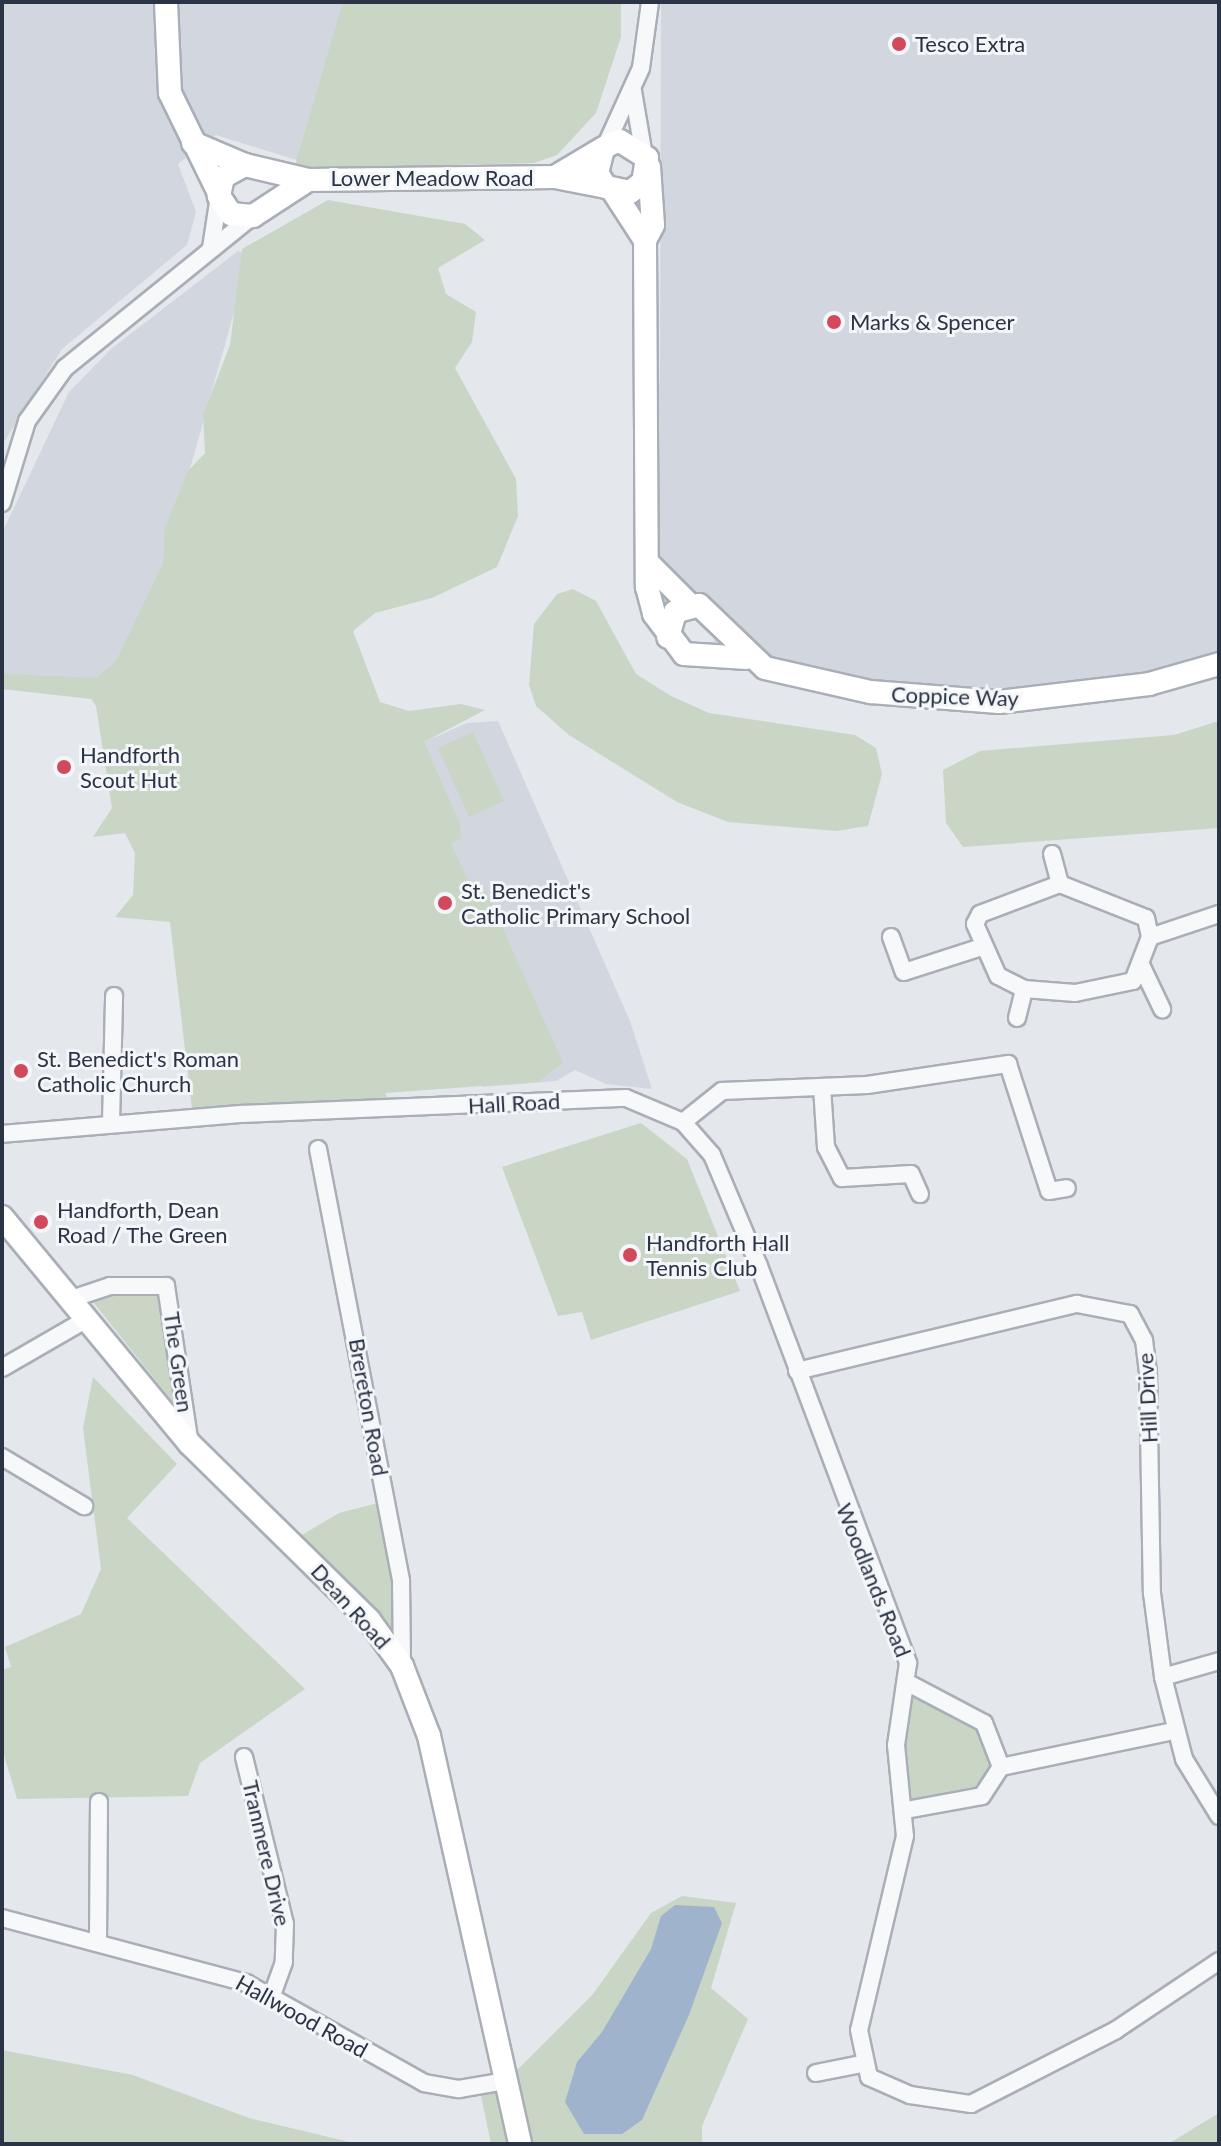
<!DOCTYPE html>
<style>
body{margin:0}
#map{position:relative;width:1221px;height:2146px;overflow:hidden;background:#e4e7ec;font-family:Lato,sans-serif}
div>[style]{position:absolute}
.built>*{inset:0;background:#d2d6de}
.green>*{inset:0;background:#c9d6c5}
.water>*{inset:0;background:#9fb4cc}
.roads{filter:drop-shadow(2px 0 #a9aeb7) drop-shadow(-2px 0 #a9aeb7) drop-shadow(0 2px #a9aeb7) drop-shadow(0 -2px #a9aeb7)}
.street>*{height:16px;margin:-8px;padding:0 8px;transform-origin:8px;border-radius:8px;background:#f7f8fa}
.secondary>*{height:22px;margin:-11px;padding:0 11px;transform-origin:11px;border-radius:11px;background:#fff}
.dots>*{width:22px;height:22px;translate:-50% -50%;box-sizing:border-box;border:4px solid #f4f6f9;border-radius:50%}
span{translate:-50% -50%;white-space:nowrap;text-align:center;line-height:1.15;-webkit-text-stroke:6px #f4f6f9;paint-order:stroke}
.poi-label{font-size:22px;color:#2b3445}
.left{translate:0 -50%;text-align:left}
.street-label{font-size:22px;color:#2b3445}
.frame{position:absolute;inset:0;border:4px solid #2b3445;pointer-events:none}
</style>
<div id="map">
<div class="built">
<i style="clip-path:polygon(2px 2px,356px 2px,300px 161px,216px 135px,178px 164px,196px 212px,187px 245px,62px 349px,2px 445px)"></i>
<i style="clip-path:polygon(661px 2px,1219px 2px,1219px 659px,999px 702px,765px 668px,714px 642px,717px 628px,698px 604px,665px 617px,656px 598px,649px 460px,660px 379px)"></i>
<i style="clip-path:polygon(238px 251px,249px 255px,244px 277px,162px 568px,116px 682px,2px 674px,2px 533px,69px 392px,111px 349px)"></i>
<i style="clip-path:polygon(498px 721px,630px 1021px,652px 1089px,606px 1084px,575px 1070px,556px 1081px,483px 1087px,301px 796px,467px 723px)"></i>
</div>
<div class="green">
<i style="clip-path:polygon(343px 2px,621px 2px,621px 37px,596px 113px,557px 155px,534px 163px,294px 169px)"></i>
<i style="clip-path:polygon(328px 200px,465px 224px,485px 240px,438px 268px,446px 294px,476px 312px,472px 342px,455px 368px,516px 479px,518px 516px,497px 567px,432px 598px,375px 613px,353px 631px,380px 702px,409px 711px,461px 704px,485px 710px,424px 742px,460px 824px,461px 838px,451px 844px,475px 895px,486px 891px,563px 1063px,538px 1082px,385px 1093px,391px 1105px,193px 1117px,170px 922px,115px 917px,133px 895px,135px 853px,125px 833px,93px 837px,112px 808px,96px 706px,91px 699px,2px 689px,2px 674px,97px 678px,116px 661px,163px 563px,165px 528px,188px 471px,205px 453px,203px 415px,230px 345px,242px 249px)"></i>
<i style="clip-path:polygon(573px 589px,596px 601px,636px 674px,671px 696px,709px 713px,855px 735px,876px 748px,882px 774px,868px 826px,837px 831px,728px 822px,677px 802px,569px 735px,536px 706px,529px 685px,534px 624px,557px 594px)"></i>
<i style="clip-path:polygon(1219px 721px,1219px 828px,963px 847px,946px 823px,943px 770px,980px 751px,1174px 735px)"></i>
<i style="clip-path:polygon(473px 732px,504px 801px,469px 817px,438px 748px)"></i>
<i style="clip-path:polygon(641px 1123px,687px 1159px,740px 1291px,591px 1340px,582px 1312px,558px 1316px,502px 1167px)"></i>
<i style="clip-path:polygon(101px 1295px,160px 1295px,176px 1406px,93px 1302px)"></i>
<i style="clip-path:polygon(93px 1377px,177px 1464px,127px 1518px,305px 1689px,200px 1763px,188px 1796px,17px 1799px,2px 1748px,2px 1670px,11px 1667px,5px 1647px,81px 1614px,101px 1569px,83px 1428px)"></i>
<i style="clip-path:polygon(386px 1501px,402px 1666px,290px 1542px,339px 1513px)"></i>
<i style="clip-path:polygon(910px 1684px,966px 1709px,1000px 1752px,982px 1796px,906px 1810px,896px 1745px)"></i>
<i style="clip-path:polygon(682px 1896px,736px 1903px,711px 1988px,748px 2019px,702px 2126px,702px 2144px,491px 2144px,479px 2086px,506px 2081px,593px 1994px,651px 1913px)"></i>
<i style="clip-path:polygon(2px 2050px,133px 2075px,249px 2118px,358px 2144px,2px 2144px)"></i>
<i style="clip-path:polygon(1219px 2113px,1219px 2144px,1168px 2144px)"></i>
</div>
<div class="water">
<i style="clip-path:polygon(675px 1905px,714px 1907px,722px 1923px,689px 2015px,642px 2120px,622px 2134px,584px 2134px,565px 2102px,577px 2062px,602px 2032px,651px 1949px,661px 1916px)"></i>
</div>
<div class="roads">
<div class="street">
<i style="left:633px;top:91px;width:60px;rotate:80.4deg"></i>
<i style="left:605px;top:147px;width:87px;rotate:-65.5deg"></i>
<i style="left:641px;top:68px;width:67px;rotate:-82.2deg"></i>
<i style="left:211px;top:248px;width:53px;rotate:-81.3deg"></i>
<i style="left:2px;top:503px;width:86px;rotate:-73deg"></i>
<i style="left:27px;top:421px;width:65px;rotate:-54.4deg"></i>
<i style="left:65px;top:368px;width:242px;rotate:-39deg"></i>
<i style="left:1052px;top:854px;width:31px;rotate:75deg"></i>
<i style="left:1060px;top:884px;width:92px;rotate:21.6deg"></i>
<i style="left:1146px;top:918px;width:19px;rotate:78deg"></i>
<i style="left:1150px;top:937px;width:47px;rotate:111.1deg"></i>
<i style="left:1133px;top:981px;width:59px;rotate:168.3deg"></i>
<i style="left:1075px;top:993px;width:51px;rotate:-175.5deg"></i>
<i style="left:1024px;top:989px;width:29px;rotate:-153deg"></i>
<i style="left:998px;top:976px;width:57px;rotate:-113.9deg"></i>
<i style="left:975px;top:924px;width:11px;rotate:-63deg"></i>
<i style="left:980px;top:914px;width:85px;rotate:-20.6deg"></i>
<i style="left:891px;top:937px;width:37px;rotate:70deg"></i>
<i style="left:904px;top:972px;width:82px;rotate:-17.8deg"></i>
<i style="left:1150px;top:937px;width:73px;rotate:-18.4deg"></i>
<i style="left:1142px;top:967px;width:47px;rotate:64.5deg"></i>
<i style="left:1017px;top:1018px;width:30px;rotate:-76deg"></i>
<i style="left:822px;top:1087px;width:60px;rotate:86.2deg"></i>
<i style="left:826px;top:1147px;width:35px;rotate:63deg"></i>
<i style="left:842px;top:1178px;width:69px;rotate:-3.3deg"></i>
<i style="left:911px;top:1174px;width:22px;rotate:66deg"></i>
<i style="left:683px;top:1122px;width:50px;rotate:-38.5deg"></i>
<i style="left:722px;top:1091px;width:145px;rotate:-2.4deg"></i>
<i style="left:867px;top:1085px;width:143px;rotate:-8.5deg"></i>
<i style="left:1008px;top:1064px;width:133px;rotate:72.1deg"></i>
<i style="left:1049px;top:1191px;width:18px;rotate:-9deg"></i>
<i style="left:111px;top:1123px;width:127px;rotate:-88.6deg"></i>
<i style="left:2px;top:1134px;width:240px;rotate:-4.8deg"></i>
<i style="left:241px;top:1114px;width:385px;rotate:-2.4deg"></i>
<i style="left:626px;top:1098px;width:62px;rotate:22.8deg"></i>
<i style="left:683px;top:1122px;width:44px;rotate:48.7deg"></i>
<i style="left:712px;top:1155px;width:121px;rotate:67.1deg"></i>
<i style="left:759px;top:1266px;width:424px;rotate:69.4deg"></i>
<i style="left:908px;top:1663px;width:83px;rotate:98.3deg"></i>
<i style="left:896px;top:1745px;width:91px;rotate:84.4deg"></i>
<i style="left:905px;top:1836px;width:199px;rotate:103.3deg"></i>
<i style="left:859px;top:2030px;width:48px;rotate:78deg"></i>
<i style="left:869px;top:2077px;width:45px;rotate:23.7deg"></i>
<i style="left:910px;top:2095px;width:62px;rotate:8.4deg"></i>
<i style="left:971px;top:2104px;width:163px;rotate:-27deg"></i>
<i style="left:1116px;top:2030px;width:124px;rotate:-33.8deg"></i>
<i style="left:318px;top:1149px;width:440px;rotate:79.1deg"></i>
<i style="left:401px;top:1581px;width:85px;rotate:89.3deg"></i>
<i style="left:68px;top:1300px;width:44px;rotate:-18.4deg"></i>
<i style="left:110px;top:1286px;width:56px"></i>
<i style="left:166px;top:1286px;width:160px;rotate:81.4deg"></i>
<i style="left:2px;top:1368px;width:96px;rotate:-30deg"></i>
<i style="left:797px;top:1371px;width:288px;rotate:-13.5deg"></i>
<i style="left:1077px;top:1304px;width:54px;rotate:10.7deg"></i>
<i style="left:1130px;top:1314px;width:30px;rotate:62deg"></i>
<i style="left:1144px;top:1340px;width:31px;rotate:83deg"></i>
<i style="left:1148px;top:1371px;width:222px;rotate:89deg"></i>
<i style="left:1152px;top:1593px;width:85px;rotate:82.5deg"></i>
<i style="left:1163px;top:1677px;width:85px;rotate:75.6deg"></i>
<i style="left:1184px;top:1759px;width:67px;rotate:58.4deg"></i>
<i style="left:2px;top:1457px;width:96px;rotate:30.9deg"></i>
<i style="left:1163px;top:1677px;width:58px;rotate:-15.9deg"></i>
<i style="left:244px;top:1757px;width:172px;rotate:76.2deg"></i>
<i style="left:285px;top:1924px;width:38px;rotate:92deg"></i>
<i style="left:284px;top:1962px;width:35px;rotate:110deg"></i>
<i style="left:1001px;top:1767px;width:176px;rotate:-11.8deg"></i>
<i style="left:906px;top:1810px;width:77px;rotate:-10.4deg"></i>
<i style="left:982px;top:1796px;width:35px;rotate:-57deg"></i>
<i style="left:1001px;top:1767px;width:47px;rotate:-111.1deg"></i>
<i style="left:984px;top:1723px;width:84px;rotate:-152.2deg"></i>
<i style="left:2px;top:1918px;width:253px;rotate:14.9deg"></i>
<i style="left:246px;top:1983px;width:204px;rotate:29.3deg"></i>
<i style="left:424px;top:2083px;width:36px;rotate:10deg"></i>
<i style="left:459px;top:2089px;width:48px;rotate:-9.7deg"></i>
<i style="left:98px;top:1943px;width:141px;rotate:-89.6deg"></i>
<i style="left:816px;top:2073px;width:47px;rotate:-11.1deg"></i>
</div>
<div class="secondary">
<i style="left:166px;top:2px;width:91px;rotate:87.5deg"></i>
<i style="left:170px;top:93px;width:111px;rotate:63.9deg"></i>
<i style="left:193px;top:143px;width:56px;rotate:22.9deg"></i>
<i style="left:555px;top:177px;width:66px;rotate:-30.8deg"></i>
<i style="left:612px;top:143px;width:8px;rotate:-14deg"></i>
<i style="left:620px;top:141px;width:32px;rotate:32deg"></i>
<i style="left:647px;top:158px;width:24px;rotate:99deg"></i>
<i style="left:643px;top:182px;width:16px;rotate:142deg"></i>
<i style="left:630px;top:192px;width:25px;rotate:-168deg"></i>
<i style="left:606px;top:187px;width:17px;rotate:-123deg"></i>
<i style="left:597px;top:173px;width:25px;rotate:-76deg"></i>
<i style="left:308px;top:180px;width:66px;rotate:146.8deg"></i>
<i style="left:253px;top:216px;width:22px;rotate:-175deg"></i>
<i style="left:231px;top:214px;width:22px;rotate:-124deg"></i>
<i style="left:219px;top:196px;width:19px;rotate:-78deg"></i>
<i style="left:223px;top:177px;width:25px;rotate:-29deg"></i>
<i style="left:245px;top:165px;width:65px;rotate:13.4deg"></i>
<i style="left:308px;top:180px;width:247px;rotate:-0.7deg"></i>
<i style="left:555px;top:177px;width:52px;rotate:11.1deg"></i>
<i style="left:613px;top:191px;width:59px;rotate:56.9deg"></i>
<i style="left:645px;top:240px;width:347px;rotate:89.7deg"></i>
<i style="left:647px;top:587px;width:28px;rotate:75deg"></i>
<i style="left:654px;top:614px;width:50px;rotate:53.1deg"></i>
<i style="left:684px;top:654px;width:63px;rotate:3.6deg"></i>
<i style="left:645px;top:240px;width:17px;rotate:-62deg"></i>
<i style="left:653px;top:225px;width:58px;rotate:-93.9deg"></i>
<i style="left:649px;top:564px;width:58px;rotate:45deg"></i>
<i style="left:668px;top:637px;width:26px;rotate:-74deg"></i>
<i style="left:675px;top:612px;width:25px;rotate:-16deg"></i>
<i style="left:699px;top:605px;width:91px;rotate:43.7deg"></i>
<i style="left:765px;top:668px;width:109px;rotate:12.8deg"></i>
<i style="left:871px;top:692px;width:128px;rotate:4.5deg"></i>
<i style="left:999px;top:702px;width:151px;rotate:-6.8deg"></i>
<i style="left:1149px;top:684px;width:73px;rotate:-15.9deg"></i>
<i style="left:2px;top:1217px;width:295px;rotate:50.4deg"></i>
<i style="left:190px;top:1444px;width:251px;rotate:44.5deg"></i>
<i style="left:369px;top:1620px;width:57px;rotate:54.3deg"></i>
<i style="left:402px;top:1666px;width:75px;rotate:68.9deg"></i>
<i style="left:429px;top:1736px;width:418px;rotate:77.4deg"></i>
</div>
</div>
<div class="dots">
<i style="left:899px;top:44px;background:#d1495b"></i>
<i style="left:834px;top:322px;background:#d1495b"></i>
<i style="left:64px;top:767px;background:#d1495b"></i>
<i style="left:445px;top:903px;background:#d1495b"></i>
<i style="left:21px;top:1071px;background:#d1495b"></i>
<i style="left:41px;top:1222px;background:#d1495b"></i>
<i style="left:630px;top:1255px;background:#d1495b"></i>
</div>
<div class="poi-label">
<span class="left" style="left:915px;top:44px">Tesco Extra</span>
<span class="left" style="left:850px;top:322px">Marks &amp; Spencer</span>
<span class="left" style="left:80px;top:767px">Handforth<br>Scout Hut</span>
<span class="left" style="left:461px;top:903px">St. Benedict's<br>Catholic Primary School</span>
<span class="left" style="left:37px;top:1071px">St. Benedict's Roman<br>Catholic Church</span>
<span class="left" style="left:57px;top:1222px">Handforth, Dean<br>Road / The Green</span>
<span class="left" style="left:646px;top:1255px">Handforth Hall<br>Tennis Club</span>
</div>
<div class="street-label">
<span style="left:432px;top:178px">Lower Meadow Road</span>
<span style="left:955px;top:696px;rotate:2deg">Coppice Way</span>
<span style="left:514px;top:1103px;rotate:-3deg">Hall Road</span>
<span style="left:179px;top:1362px;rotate:82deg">The Green</span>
<span style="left:1147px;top:1398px;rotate:-93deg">Hill Drive</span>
<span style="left:369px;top:1407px;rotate:80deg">Brereton Road</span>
<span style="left:874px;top:1580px;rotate:68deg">Woodlands Road</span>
<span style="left:351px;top:1606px;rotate:48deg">Dean Road</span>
<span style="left:267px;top:1853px;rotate:77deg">Tranmere Drive</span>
<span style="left:302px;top:2016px;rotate:29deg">Hallwood Road</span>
</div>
<div class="frame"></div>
</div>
